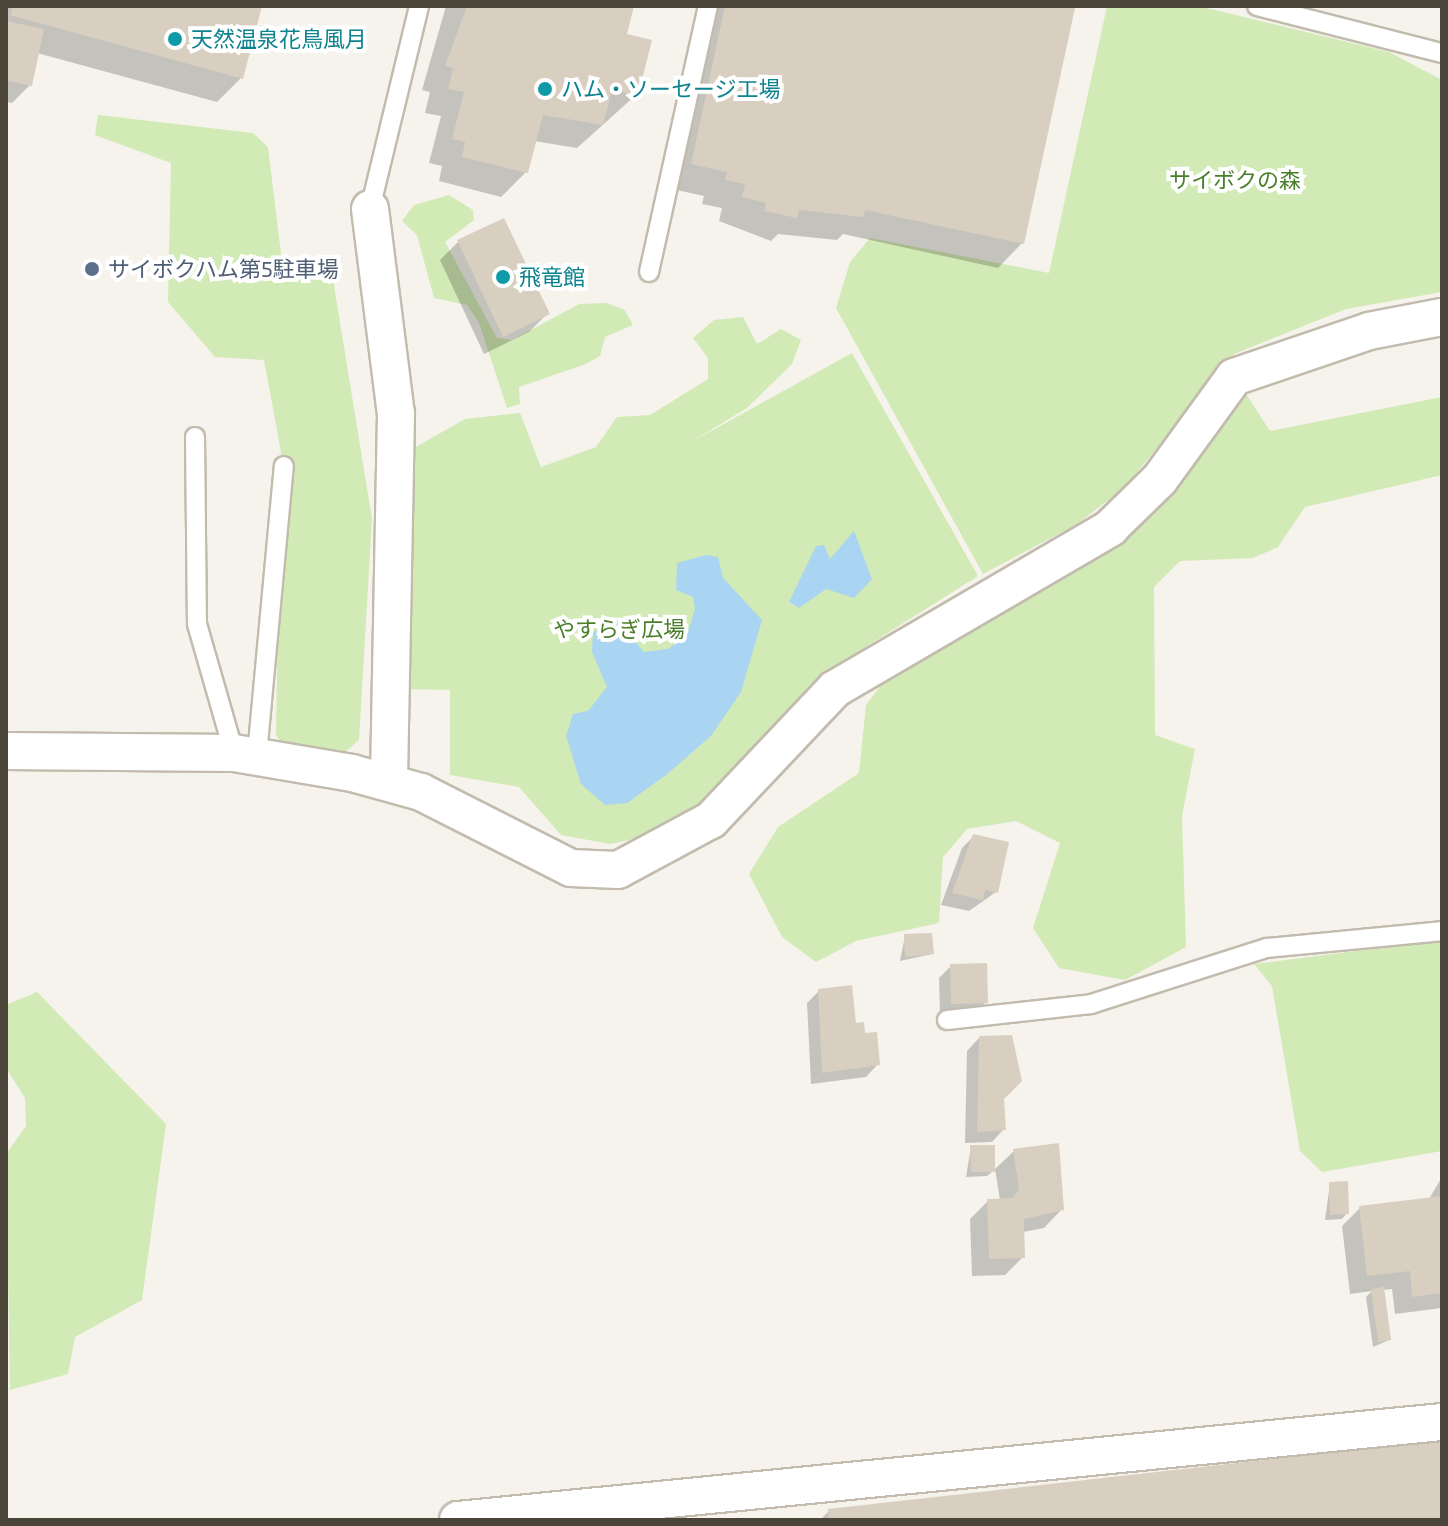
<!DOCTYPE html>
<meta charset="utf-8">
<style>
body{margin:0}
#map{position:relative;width:1448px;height:1526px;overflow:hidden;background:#f6f3ec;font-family:"Exo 2","Noto Sans JP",sans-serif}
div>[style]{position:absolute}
.green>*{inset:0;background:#d2eab5}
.water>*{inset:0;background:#a9d4f2}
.shadow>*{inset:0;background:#0003}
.building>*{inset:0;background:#d8cfc1}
.roads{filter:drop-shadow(2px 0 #c2bbae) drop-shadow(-2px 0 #c2bbae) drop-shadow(0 2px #c2bbae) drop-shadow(0 -2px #c2bbae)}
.service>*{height:18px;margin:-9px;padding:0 9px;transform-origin:9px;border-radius:9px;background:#fff}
.minor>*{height:36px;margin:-18px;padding:0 18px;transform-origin:18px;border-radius:18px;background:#fff}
.dots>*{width:22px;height:22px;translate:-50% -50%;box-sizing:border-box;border:4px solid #fff;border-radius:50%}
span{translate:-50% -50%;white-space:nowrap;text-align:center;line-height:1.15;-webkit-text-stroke:8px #fff;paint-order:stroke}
.culture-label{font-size:22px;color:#0d838f}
.left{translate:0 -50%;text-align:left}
.park-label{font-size:22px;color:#4a7f2a}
.service-label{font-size:22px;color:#4e5e75}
.frame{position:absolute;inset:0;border:8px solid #4b4439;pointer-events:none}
</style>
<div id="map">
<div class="green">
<i style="clip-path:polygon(1107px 6px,1198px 6px,1389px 52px,1442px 80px,1442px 292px,1346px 309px,1234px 354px,1124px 488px,1077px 524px,983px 574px,836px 308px,850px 262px,870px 238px,1049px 273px)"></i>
<i style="clip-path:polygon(98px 115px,253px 133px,268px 147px,282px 262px,331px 267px,372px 519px,359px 740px,337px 759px,284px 748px,276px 735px,281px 452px,264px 360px,215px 357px,168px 302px,171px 163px,95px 135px)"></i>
<i style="clip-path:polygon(449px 195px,473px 210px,474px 220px,445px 242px,497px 338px,512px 340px,579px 304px,606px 303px,625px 310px,633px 325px,605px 337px,600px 356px,586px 364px,519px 387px,520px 404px,507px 408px,479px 323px,467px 305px,434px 298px,417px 235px,402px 221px,414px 205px)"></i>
<i style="clip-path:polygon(743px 317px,757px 344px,781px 329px,801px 340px,792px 364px,747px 408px,691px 442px,852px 353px,978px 576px,821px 675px,704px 804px,654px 835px,610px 844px,561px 835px,519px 787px,450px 775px,450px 690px,402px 689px,414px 448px,465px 419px,520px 413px,541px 467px,596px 447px,617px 417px,650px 415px,708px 379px,708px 358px,693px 338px,714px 320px)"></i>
<i style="clip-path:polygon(1246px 394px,1270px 431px,1442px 397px,1442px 475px,1305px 507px,1278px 547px,1253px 558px,1180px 561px,1154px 587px,1155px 735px,1195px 749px,1182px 816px,1186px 947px,1125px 980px,1059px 968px,1033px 928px,1060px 843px,1016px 821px,967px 829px,943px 857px,939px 923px,856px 941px,816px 962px,782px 937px,749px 874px,778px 827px,859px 773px,866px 705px,894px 668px,1075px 571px,1183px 465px,1223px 409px)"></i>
<i style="clip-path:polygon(1442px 940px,1442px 1151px,1322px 1172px,1300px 1151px,1272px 986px,1254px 964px)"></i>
<i style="clip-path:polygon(37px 992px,166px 1124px,142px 1300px,75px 1337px,68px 1374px,10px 1390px,6px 1154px,26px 1126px,25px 1098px,6px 1068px,6px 1005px)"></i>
</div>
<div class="water">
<i style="clip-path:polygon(854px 531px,872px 579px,854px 598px,826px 589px,799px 608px,789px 602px,816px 546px,824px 545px,830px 559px)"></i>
<i style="clip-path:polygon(706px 555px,718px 557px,723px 578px,762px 620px,741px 692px,711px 736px,666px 775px,627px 803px,605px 805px,581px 784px,566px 736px,573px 714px,588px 711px,607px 687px,592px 652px,593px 632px,618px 621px,644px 652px,668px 649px,687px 635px,695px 609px,693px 597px,676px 590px,677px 563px)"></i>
</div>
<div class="shadow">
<i style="clip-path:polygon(6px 6px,260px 6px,241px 78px,217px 102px,37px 53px,30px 85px,12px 103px,6px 102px)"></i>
<i style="clip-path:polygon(446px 6px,632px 6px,625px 35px,636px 95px,577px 148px,534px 141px,526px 172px,501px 197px,439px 181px,442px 166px,429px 163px,441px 116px,425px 113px,430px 92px,422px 90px)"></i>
<i style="clip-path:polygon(708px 6px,1073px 10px,1022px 243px,998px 268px,843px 234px,837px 240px,778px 234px,771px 241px,719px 221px,722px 208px,702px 204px,704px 196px,668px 188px)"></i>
<i style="clip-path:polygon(458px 242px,547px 314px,529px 332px,484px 354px,440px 260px)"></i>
<i style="clip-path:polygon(974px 836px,996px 892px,969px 911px,941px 905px,962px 848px)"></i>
<i style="clip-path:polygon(905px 936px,932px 954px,900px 961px)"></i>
<i style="clip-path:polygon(951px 966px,986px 1002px,974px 1014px,940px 1015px,939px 978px)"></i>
<i style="clip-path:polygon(819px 991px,863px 1035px,878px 1064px,866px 1077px,811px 1084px,807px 1003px)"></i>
<i style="clip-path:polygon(979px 1038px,1002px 1098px,1004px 1129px,992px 1142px,965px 1143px,967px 1051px)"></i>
<i style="clip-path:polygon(971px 1147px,993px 1171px,987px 1176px,966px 1177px)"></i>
<i style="clip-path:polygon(1014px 1151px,1062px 1209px,1044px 1228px,1023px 1232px,1023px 1257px,1005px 1275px,972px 1276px,970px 1219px,988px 1201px,1000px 1200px,995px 1169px)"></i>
<i style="clip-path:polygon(1442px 1177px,1442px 1308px,1395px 1314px,1392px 1289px,1382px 1290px,1389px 1340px,1373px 1347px,1366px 1297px,1372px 1291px,1350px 1294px,1342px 1226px,1360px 1208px,1429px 1199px)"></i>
<i style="clip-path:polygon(1330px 1184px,1347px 1213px,1342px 1219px,1325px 1220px)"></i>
<i style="clip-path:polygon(1442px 1442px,1442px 1520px,820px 1520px,829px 1511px)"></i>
</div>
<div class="building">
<i style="clip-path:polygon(13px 6px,262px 6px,243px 79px,10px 15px)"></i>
<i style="clip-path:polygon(467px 6px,634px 6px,627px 34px,652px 40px,638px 96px,612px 90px,603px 125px,543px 115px,528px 173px,462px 157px,465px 142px,452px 139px,464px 92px,448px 89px,453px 68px,445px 66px)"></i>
<i style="clip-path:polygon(725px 6px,1075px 8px,1024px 244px,865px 210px,863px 217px,799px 210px,797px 218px,764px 211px,766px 203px,742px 197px,745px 184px,725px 180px,727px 172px,691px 164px)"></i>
<i style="clip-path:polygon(6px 21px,44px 29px,32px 86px,6px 80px)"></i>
<i style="clip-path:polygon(504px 218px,550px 314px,503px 337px,457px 240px)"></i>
<i style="clip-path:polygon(973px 834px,1009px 842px,998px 893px,985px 890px,983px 900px,952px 893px)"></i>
<i style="clip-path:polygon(932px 933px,934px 954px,905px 957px,904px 934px)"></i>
<i style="clip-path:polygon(987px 963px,988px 1003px,951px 1004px,950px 964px)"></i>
<i style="clip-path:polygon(852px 985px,856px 1023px,864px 1022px,865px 1033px,877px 1032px,880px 1065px,822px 1073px,818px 989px)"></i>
<i style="clip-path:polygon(1012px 1035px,1022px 1081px,1004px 1099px,1006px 1130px,977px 1132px,979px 1036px)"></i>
<i style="clip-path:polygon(1059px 1143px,1064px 1210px,1024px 1219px,1025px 1258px,989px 1259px,987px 1199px,1013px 1198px,1019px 1189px,1013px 1149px)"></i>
<i style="clip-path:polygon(970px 1145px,995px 1145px,995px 1172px,971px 1172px)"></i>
<i style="clip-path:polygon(1348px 1181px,1349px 1214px,1330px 1215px,1329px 1182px)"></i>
<i style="clip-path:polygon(1442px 1196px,1442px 1293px,1412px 1297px,1410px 1271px,1367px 1276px,1359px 1206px)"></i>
<i style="clip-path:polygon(1384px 1287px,1391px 1340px,1378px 1342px,1371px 1289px)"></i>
<i style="clip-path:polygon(1442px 1440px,1442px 1520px,829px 1520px,828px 1509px)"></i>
</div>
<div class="roads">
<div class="service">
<i style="left:1257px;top:6px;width:191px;rotate:14.3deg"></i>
<i style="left:370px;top:209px;width:209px;rotate:-76.4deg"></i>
<i style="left:649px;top:272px;width:272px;rotate:-77.5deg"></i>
<i style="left:195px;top:437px;width:187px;rotate:89.4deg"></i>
<i style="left:197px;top:624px;width:134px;rotate:74deg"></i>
<i style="left:257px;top:755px;width:290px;rotate:-84.7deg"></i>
<i style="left:947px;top:1020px;width:145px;rotate:-6.3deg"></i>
<i style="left:1091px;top:1004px;width:185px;rotate:-17.7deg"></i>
<i style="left:1267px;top:948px;width:176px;rotate:-5.5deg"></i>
</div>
<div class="minor">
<i style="left:370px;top:209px;width:207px;rotate:82.8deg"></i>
<i style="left:396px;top:414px;width:368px;rotate:91.1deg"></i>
<i style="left:6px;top:751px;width:228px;rotate:0.5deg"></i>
<i style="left:234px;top:753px;width:120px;rotate:9.6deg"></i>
<i style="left:352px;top:773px;width:72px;rotate:15.4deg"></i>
<i style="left:421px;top:792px;width:168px;rotate:26.9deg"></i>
<i style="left:571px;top:868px;width:47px;rotate:2.4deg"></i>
<i style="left:618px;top:870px;width:106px;rotate:-28.3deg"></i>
<i style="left:711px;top:820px;width:180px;rotate:-46.6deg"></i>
<i style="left:835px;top:689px;width:319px;rotate:-30.3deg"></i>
<i style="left:1110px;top:528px;width:70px;rotate:-44.4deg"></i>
<i style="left:1160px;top:479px;width:126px;rotate:-54deg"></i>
<i style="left:1234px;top:377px;width:143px;rotate:-18.8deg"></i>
<i style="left:1369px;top:331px;width:74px;rotate:-10.9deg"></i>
<i style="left:458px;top:1520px;width:989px;rotate:-5.69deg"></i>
</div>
</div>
<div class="dots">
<i style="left:175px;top:39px;background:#0f9aa8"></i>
<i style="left:545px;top:89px;background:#0f9aa8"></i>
<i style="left:92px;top:269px;background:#5c6f8a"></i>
<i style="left:503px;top:277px;background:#0f9aa8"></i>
</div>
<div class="culture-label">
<span class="left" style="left:191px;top:39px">天然温泉花鳥風月</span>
<span class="left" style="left:561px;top:89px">ハム・ソーセージ工場</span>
<span class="left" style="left:519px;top:277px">飛竜館</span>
</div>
<div class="park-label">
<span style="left:1235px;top:180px">サイボクの森</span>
<span style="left:619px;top:629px">やすらぎ広場</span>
</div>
<div class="service-label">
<span class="left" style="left:108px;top:269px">サイボクハム第5駐車場</span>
</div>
<div class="frame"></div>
</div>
